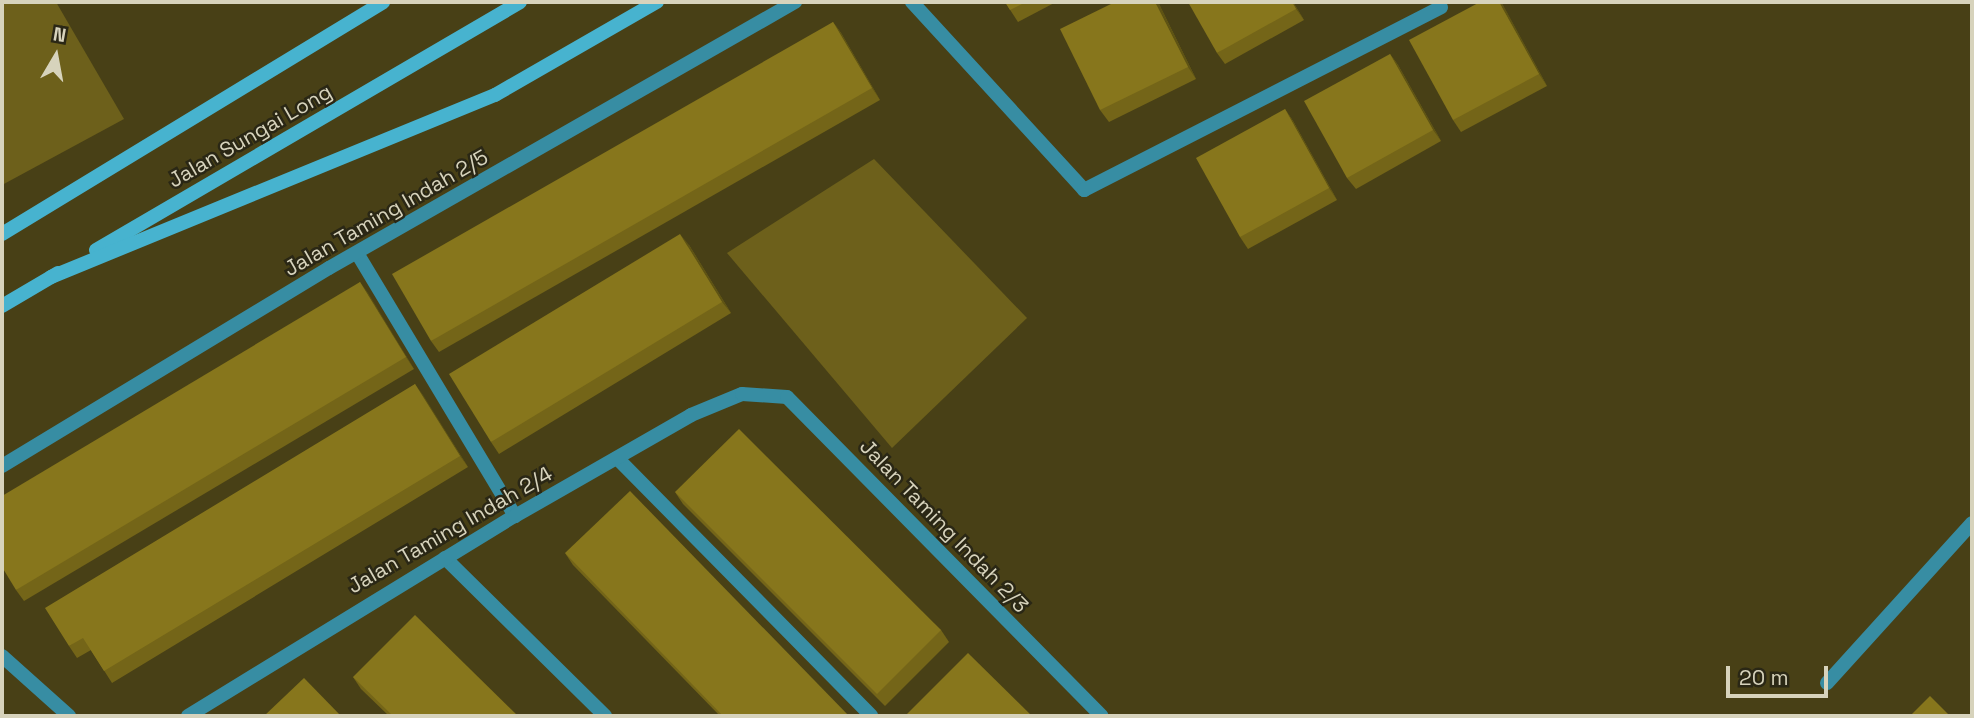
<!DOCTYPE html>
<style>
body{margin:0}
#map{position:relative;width:1974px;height:718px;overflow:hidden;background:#484016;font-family:"Space Grotesk",sans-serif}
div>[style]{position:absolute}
.green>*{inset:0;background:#6d601b}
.lane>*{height:14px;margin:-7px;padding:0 7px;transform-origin:7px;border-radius:7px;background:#378da3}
.street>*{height:14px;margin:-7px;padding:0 7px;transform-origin:7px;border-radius:7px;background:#378da3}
.secondary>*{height:14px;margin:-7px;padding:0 7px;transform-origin:7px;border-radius:7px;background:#47b3cf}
.wall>*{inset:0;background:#746518}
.shaded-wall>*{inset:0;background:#5e5314}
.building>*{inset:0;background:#87761c}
span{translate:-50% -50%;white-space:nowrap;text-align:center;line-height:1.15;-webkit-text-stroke:5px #2a2715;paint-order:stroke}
.street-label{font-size:21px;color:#d7d3bc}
.frame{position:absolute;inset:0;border:4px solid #d7d3bc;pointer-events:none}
.north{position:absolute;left:21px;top:21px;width:70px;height:70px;-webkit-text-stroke:5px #2a2715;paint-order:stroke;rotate:10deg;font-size:19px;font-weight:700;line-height:28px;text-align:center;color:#d7d3bc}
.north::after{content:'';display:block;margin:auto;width:24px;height:32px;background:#d7d3bc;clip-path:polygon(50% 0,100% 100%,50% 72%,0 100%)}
.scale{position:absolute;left:1726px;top:666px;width:102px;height:32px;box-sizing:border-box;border:4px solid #d7d3bc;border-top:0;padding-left:9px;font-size:21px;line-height:24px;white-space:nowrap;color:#d7d3bc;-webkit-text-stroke:5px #2a2715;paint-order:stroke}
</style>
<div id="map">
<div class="green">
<i style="clip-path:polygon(2px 2px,56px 2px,124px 119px,2px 185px)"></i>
<i style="clip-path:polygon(874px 159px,1027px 318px,892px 448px,727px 253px)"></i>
</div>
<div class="lane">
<i style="left:617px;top:458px;width:362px;rotate:45.4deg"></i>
</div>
<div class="street">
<i style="left:912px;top:2px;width:255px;rotate:47.5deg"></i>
<i style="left:1084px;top:190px;width:401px;rotate:-27.1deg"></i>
<i style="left:357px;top:253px;width:307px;rotate:59deg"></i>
<i style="left:2px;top:466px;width:382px;rotate:-31.2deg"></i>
<i style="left:329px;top:268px;width:537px;rotate:-29.72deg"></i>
<i style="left:445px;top:558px;width:225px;rotate:44.6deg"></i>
<i style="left:2px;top:656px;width:90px;rotate:41.8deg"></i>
<i style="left:1827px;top:683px;width:216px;rotate:-47.8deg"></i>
<i style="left:188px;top:716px;width:383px;rotate:-31.5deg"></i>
<i style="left:515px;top:516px;width:203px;rotate:-29.8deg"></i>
<i style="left:691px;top:415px;width:55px;rotate:-22.4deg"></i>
<i style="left:742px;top:394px;width:45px;rotate:3.8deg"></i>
<i style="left:787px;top:397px;width:448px;rotate:45.4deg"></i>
</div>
<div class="secondary">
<i style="left:2px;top:234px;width:446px;rotate:-31.3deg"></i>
<i style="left:96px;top:250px;width:491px;rotate:-30.3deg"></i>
<i style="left:51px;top:277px;width:480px;rotate:-22.3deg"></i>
<i style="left:495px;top:95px;width:187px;rotate:-29.9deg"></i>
<i style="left:2px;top:306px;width:65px;rotate:-30.5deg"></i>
</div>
<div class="wall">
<i style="clip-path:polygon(1005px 2px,1056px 2px,1018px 22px)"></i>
<i style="clip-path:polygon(1158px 2px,1196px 79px,1109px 122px,1100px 110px)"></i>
<i style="clip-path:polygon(1293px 2px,1304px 20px,1225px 64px,1217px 53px)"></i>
<i style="clip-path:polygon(1480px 2px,1501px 2px,1547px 86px,1461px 132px,1453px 120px)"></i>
<i style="clip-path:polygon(833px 22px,841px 33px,880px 100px,439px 352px,431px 341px)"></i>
<i style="clip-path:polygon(1390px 54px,1398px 65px,1441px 141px,1356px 189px,1347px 178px)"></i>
<i style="clip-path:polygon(1285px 109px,1293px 121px,1337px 200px,1248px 249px,1240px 237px)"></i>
<i style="clip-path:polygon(689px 245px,731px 313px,499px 454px,491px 442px)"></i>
<i style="clip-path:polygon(360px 282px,414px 369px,24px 601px,16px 590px)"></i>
<i style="clip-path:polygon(415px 384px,468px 467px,112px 683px,91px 650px,77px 658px,69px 646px)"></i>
<i style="clip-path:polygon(675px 492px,941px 630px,949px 642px,885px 706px,683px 504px)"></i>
<i style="clip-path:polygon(565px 553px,849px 716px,720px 716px,573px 565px)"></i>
<i style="clip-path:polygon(353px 677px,518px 716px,389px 716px,361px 689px)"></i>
</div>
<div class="shaded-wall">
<i style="clip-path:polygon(1155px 2px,1158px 2px,1196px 79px,1188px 67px)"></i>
<i style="clip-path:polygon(1292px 2px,1293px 2px,1304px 20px,1296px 9px)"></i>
<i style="clip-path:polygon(1499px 2px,1501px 2px,1503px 5px,1547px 86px,1539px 74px)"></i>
<i style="clip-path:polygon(833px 22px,841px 33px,880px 100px,872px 88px)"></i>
<i style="clip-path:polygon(1390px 54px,1398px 65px,1441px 141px,1433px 130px)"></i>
<i style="clip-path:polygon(1285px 109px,1293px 121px,1337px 200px,1329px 188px)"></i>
<i style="clip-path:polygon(680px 234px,689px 245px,731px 313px,722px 302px)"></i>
<i style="clip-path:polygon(360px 282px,368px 293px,414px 369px,406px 357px)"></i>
<i style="clip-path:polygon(415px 384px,423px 395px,468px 467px,460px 456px)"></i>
</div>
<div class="building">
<i style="clip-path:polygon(1005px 2px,1026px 2px,1010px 10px)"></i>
<i style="clip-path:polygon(1115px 2px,1155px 2px,1188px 67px,1100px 110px,1060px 29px)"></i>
<i style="clip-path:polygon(1188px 2px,1292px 2px,1296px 9px,1217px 53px)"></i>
<i style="clip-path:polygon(1480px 2px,1499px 2px,1539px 74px,1453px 120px,1409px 40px)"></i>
<i style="clip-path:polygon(833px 22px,872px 88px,431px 341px,392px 274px)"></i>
<i style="clip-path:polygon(1390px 54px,1433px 130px,1347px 178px,1304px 101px)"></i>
<i style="clip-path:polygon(1285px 109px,1329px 188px,1240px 237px,1196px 158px)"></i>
<i style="clip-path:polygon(680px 234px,722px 302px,491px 442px,449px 374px)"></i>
<i style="clip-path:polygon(360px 282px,406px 357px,16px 590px,2px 567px,2px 496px)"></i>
<i style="clip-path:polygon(415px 384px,460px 456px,104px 671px,83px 638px,69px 646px,45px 608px)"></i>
<i style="clip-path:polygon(739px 429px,941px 630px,877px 694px,675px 492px)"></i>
<i style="clip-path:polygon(630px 491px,849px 716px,723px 716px,565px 553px)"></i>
<i style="clip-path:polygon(415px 615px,518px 716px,393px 716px,353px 677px)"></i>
<i style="clip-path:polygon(968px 653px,1032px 716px,905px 716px)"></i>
<i style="clip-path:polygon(304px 678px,341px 716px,264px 716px)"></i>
<i style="clip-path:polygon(1930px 696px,1950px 716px,1910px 716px)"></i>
</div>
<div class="street-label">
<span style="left:250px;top:136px;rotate:-30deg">Jalan Sungai Long</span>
<span style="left:386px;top:213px;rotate:-30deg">Jalan Taming Indah 2/5</span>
<span style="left:944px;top:526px;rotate:46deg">Jalan Taming Indah 2/3</span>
<span style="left:450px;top:530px;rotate:-30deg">Jalan Taming Indah 2/4</span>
</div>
<div class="frame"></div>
<div class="north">N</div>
<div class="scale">20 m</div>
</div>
